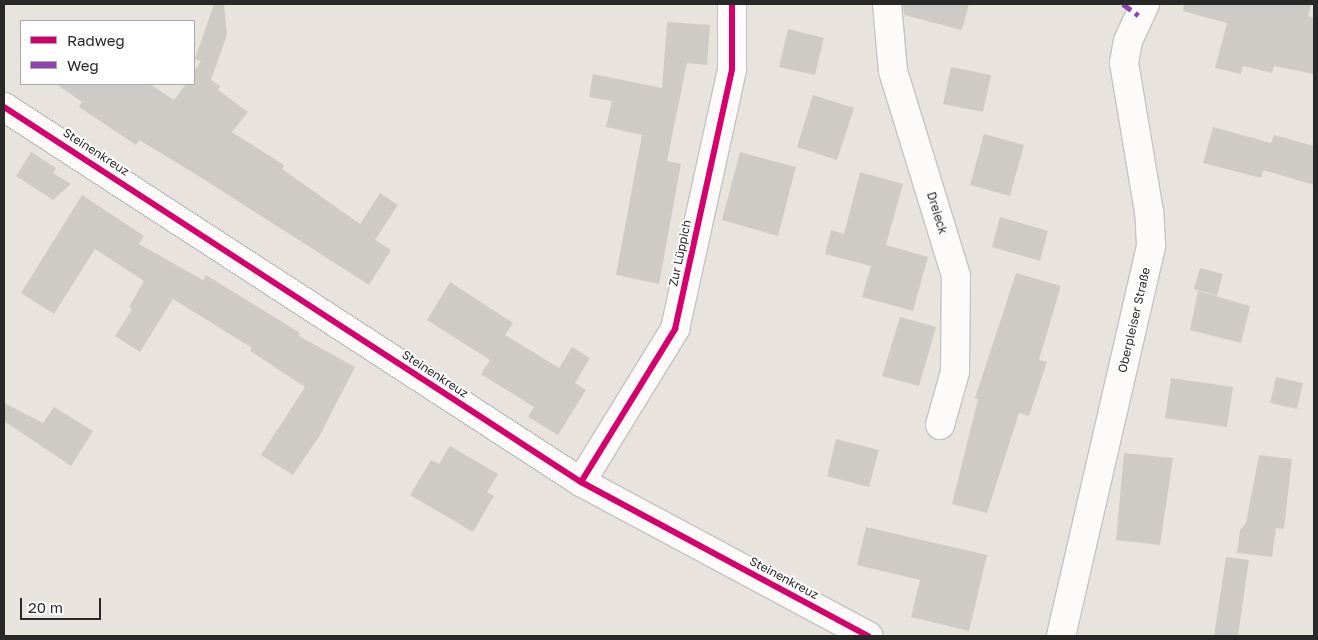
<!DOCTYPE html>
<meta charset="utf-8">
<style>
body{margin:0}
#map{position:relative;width:1318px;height:640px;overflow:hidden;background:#e8e4dd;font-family:"Golos Text",sans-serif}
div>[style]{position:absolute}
.building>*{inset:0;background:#cecbc7}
.roads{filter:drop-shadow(1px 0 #c4c3c3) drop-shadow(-1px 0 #c4c3c3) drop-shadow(0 1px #c4c3c3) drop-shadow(0 -1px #c4c3c3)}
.street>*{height:28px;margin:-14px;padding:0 14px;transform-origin:14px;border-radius:14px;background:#fcfbfa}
.secondary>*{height:28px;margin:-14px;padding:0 14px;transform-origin:14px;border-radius:14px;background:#fcfbfa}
.quiet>*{height:5px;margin-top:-2.5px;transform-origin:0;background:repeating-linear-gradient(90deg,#8e44ad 0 10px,transparent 0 15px)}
.cycleway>*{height:6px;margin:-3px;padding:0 3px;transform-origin:3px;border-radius:3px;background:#d6006c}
span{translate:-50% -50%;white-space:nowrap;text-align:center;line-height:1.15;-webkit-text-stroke:4px #fff;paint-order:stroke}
.street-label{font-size:12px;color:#282828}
.frame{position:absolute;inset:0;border:5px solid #282828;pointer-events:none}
.legend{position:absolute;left:20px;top:20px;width:175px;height:65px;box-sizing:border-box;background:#fff;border:1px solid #a9a9a9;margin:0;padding:6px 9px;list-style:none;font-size:15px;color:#282828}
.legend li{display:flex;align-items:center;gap:10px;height:25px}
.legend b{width:25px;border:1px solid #a9a9a9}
.scale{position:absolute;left:20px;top:598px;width:81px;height:22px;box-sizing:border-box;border:2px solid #282828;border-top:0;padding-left:6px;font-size:15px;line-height:18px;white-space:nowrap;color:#282828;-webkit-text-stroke:4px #fff;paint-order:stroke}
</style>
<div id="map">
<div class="building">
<i style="clip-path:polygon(214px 4px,224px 4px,227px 35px,211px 80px,220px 86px,218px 90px,248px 112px,232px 132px,284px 165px,282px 169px,360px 224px,380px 193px,398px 205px,375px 240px,391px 250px,369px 285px,197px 175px,139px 140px,136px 145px,79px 107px,82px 102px,56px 84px,150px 84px,174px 100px,186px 84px,194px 84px,194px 72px,201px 61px,195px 59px)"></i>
<i style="clip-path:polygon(903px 4px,969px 4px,962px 30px,904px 15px)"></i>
<i style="clip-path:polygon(1184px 4px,1311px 4px,1308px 16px,1314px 18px,1314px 74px,1274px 66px,1272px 73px,1243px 66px,1241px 74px,1215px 68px,1227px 23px,1183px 11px)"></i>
<i style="clip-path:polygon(667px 22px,710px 25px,707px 65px,687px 63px,667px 161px,681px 164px,659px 284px,616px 275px,642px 135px,606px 127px,612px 101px,589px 97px,593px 74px,662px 88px)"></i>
<i style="clip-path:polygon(788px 29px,824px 38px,815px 75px,779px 67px)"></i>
<i style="clip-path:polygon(951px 67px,991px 75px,983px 112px,943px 104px)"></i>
<i style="clip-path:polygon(813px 95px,854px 108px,837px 160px,797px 147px)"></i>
<i style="clip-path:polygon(1213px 127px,1271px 143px,1274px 135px,1314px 146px,1314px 185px,1263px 170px,1261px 178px,1203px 163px)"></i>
<i style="clip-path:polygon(984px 134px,1024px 145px,1010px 196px,970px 185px)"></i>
<i style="clip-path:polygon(31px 152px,56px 168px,53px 173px,71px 184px,53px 200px,16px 176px)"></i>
<i style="clip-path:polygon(740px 152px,796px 167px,778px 236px,722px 220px)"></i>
<i style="clip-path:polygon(860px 172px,903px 184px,886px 245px,928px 257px,913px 311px,862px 297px,871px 266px,825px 254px,831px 230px,844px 234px)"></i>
<i style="clip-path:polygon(82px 195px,144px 236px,139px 244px,203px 280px,206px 275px,300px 333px,299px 336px,355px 367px,320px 435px,293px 475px,261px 455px,305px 387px,250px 351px,252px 348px,173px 299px,140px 352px,115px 336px,132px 309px,129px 307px,144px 281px,95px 249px,54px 314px,21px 293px)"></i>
<i style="clip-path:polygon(1000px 217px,1048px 231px,1040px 261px,992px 247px)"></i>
<i style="clip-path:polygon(1200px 268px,1223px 274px,1217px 296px,1194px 289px)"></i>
<i style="clip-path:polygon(1016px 273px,1061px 286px,1039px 360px,1047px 362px,1029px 416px,1019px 413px,987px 513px,952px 504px,978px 399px,975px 398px)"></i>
<i style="clip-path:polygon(450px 282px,513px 323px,505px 335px,559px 368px,572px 347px,590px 358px,575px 383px,586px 390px,558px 435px,528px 417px,534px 407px,481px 374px,490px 360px,427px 320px)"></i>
<i style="clip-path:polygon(1198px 291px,1250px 306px,1241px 343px,1190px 330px)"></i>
<i style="clip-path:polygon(900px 317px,936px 327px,919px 386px,882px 376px)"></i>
<i style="clip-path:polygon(1276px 377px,1303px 383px,1297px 409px,1270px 403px)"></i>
<i style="clip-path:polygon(1171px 378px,1233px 387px,1227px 427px,1165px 418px)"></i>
<i style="clip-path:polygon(4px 403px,43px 423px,54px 407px,93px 431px,71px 466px,4px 421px)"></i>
<i style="clip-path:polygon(836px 439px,879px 450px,869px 487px,827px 476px)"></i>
<i style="clip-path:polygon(450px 446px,498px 474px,487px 492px,494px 496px,473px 532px,410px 495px,431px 460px,439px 464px)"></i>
<i style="clip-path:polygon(1124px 453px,1173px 458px,1160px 545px,1116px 540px)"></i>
<i style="clip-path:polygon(1259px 455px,1292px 459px,1284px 529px,1276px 528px,1272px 557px,1237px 553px,1240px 530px,1246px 523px)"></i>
<i style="clip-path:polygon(866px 527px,987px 555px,969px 631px,911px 617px,920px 580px,857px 565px)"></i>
<i style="clip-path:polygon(1226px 557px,1249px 560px,1238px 636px,1214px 636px)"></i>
</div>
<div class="roads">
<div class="street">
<i style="left:887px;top:4px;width:67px;rotate:84.9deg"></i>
<i style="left:893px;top:71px;width:214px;rotate:72.9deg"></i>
<i style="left:956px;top:276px;width:96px;rotate:90.6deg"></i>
<i style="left:955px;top:372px;width:55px;rotate:105.8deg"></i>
<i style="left:4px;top:107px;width:688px;rotate:33.02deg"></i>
<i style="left:581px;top:482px;width:326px;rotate:28.2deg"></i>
<i style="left:581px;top:482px;width:180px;rotate:-58.4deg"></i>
<i style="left:675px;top:329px;width:266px;rotate:-77.6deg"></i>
<i style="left:732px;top:69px;width:65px;rotate:-90deg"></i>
</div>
<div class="secondary">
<i style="left:1061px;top:636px;width:401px;rotate:-77deg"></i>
<i style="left:1151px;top:245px;width:33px;rotate:-93deg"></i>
<i style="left:1149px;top:212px;width:151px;rotate:-99.5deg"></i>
<i style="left:1124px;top:63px;width:22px;rotate:-80deg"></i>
<i style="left:1128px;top:41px;width:41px;rotate:-65.3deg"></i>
</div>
</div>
<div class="quiet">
<i style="left:1123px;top:4px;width:19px;rotate:36deg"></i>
</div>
<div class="cycleway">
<i style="left:4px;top:107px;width:688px;rotate:33.02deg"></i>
<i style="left:581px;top:482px;width:326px;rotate:28.2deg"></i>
<i style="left:581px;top:482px;width:180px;rotate:-58.4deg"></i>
<i style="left:675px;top:329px;width:266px;rotate:-77.6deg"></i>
<i style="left:732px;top:69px;width:65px;rotate:-90deg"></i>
</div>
<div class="street-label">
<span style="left:96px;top:152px;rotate:33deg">Steinenkreuz</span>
<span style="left:937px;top:213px;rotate:73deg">Dreieck</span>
<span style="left:680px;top:253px;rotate:-78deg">Zur Lüppich</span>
<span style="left:1134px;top:320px;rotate:-77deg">Oberpleiser Straße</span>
<span style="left:435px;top:374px;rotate:33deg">Steinenkreuz</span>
<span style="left:784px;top:578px;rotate:28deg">Steinenkreuz</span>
</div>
<div class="frame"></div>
<ul class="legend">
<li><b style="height:6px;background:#d6006c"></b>Radweg</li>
<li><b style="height:6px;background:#8e44ad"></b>Weg</li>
</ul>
<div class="scale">20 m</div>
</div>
